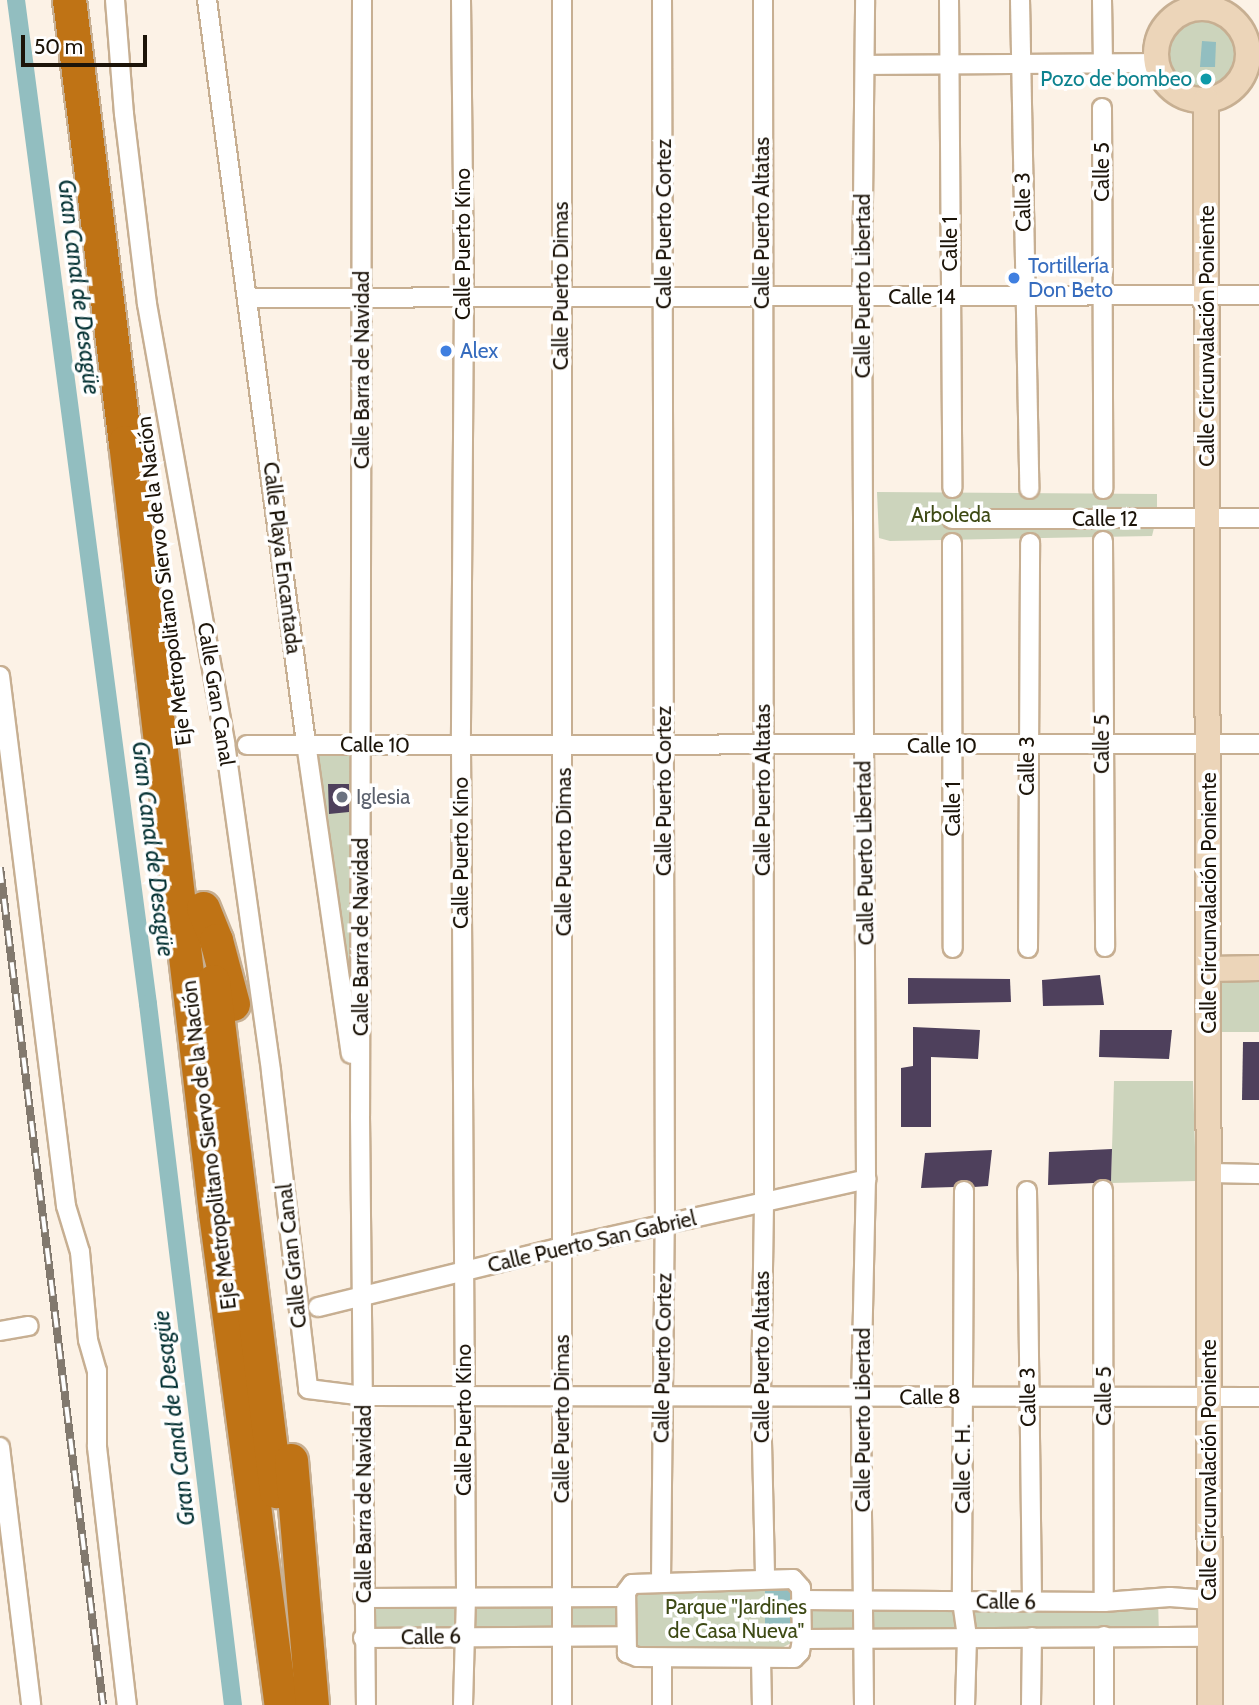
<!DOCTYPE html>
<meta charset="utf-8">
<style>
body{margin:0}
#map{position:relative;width:1259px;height:1705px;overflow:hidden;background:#fcf2e6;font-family:Cabin,sans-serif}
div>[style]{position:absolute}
.green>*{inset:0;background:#ccd4bc}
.round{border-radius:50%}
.water>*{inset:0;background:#92bec0}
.canal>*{height:18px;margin:-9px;padding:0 9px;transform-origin:9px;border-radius:9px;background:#92bec0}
.building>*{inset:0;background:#4e405c}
.roads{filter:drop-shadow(2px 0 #c7af92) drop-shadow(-2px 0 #c7af92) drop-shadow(0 2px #c7af92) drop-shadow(0 -2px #c7af92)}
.street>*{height:18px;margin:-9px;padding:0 9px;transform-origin:9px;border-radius:9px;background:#fff}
.secondary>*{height:24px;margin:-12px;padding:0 12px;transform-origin:12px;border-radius:12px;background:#ecd5b9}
.secondary>.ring{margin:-12px;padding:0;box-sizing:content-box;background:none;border:24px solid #ecd5b9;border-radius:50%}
.highway>*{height:33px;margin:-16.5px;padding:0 16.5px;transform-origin:16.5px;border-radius:16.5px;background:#bf7315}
.rail>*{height:8px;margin-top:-4px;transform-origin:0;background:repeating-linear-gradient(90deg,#fff 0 16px,#82796e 0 32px);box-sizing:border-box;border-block:2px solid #82796e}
.dots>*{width:19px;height:19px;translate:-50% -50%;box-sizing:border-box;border:4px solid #fff;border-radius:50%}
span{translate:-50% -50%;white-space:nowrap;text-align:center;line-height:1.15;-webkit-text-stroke:7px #fff;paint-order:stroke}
.culture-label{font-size:21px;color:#0d838f}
.right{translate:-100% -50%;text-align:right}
.street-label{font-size:21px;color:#1c1409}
.shop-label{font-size:21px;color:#366cbe}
.left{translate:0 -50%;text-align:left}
.park-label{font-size:21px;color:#3e4a15}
.worship-label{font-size:21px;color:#5b616d}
.water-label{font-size:23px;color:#053234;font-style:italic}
.scale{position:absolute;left:21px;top:35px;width:126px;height:32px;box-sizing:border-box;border:4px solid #1c1409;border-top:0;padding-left:9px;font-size:21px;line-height:24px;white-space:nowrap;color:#1c1409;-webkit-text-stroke:5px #fff;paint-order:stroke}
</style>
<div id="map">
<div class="green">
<i class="round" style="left:1156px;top:8px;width:92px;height:92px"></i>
<i style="clip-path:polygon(877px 492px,1157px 494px,1157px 516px,1152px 536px,890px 541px,879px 538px)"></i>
<i style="clip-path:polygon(311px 746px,357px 748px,358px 994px,348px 995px)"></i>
<i style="clip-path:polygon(1216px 965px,1259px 965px,1259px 1032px,1216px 1032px)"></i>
<i style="clip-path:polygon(1114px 1081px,1193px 1081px,1196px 1181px,1111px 1183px)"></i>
<i style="clip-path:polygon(767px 1580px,802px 1597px,1158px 1597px,1159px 1637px,801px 1638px,762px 1658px,622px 1659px,624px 1637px,367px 1637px,366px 1598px,626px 1597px,627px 1584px)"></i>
</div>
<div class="water">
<i style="clip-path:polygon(1202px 41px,1216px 42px,1215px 67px,1200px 67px)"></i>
<i style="clip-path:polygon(765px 1588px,794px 1588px,794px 1631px,765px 1631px)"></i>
</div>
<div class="canal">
<i style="left:16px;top:0;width:1013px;rotate:82.51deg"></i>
<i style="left:148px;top:1004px;width:706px;rotate:83.09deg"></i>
</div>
<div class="building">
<i style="clip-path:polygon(328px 784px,349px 784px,349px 812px,329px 814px)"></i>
<i style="clip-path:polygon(1100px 975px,1104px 1005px,1043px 1006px,1042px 980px)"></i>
<i style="clip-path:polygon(908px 978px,1010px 979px,1011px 1002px,908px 1004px)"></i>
<i style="clip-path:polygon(913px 1027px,980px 1030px,978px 1059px,931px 1057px,931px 1127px,901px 1127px,901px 1068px,913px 1066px)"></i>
<i style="clip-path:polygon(1100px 1030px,1172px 1030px,1169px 1059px,1099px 1057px)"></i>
<i style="clip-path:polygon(1243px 1042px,1259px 1042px,1259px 1100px,1242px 1100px)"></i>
<i style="clip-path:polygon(1112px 1149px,1111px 1182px,1102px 1179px,1094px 1183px,1048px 1185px,1049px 1152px)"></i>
<i style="clip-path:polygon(992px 1150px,988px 1186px,974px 1187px,963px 1180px,954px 1187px,921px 1188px,925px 1153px)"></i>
</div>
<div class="roads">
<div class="street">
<i style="left:115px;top:0;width:114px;rotate:85.5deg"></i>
<i style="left:124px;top:114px;width:191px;rotate:83.1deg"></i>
<i style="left:147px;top:304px;width:446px;rotate:79.9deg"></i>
<i style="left:225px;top:743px;width:332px;rotate:82deg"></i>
<i style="left:271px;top:1072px;width:319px;rotate:83.3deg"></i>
<i style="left:308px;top:1389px;width:56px;rotate:7.1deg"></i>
<i style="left:364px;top:1396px;width:895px;rotate:0.06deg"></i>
<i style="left:207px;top:0;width:750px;rotate:82.41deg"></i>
<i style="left:306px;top:743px;width:314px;rotate:81.8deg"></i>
<i style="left:362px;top:0;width:1116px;rotate:90.1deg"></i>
<i style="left:360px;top:1116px;width:589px;rotate:89.42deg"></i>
<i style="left:461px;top:0;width:296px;rotate:89.4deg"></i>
<i style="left:464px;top:296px;width:451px;rotate:90.4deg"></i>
<i style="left:461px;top:747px;width:850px;rotate:89.66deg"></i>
<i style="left:466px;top:1597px;width:108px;rotate:91.6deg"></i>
<i style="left:763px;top:0;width:1204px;rotate:89.95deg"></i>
<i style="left:764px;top:1204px;width:194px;rotate:90.9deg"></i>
<i style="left:761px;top:1398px;width:181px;rotate:88.7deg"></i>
<i style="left:949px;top:0;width:488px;rotate:89.6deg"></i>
<i style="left:1020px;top:0;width:489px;rotate:88.9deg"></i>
<i style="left:1102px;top:0;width:63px;rotate:89.1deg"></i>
<i style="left:1215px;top:0;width:9px;rotate:90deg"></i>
<i style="left:1197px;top:8px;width:8px;rotate:-90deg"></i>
<i style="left:866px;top:65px;width:290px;rotate:-0.4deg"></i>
<i style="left:1102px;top:108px;width:381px;rotate:89.8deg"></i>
<i style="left:248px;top:298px;width:1011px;rotate:-0.17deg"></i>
<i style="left:952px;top:519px;width:307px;rotate:-0.2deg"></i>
<i style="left:1103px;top:541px;width:406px;rotate:89.7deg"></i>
<i style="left:952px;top:543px;width:405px;rotate:89.9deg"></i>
<i style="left:0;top:676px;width:534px;rotate:82.9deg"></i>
<i style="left:66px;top:1206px;width:48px;rotate:73.1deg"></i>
<i style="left:80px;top:1252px;width:88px;rotate:84.8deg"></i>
<i style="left:88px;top:1340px;width:32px;rotate:74deg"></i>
<i style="left:97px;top:1371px;width:76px;rotate:90deg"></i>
<i style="left:97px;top:1447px;width:260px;rotate:83.4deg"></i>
<i style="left:247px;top:745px;width:1012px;rotate:-0.06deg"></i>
<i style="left:1028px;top:948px;width:405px;rotate:-89.7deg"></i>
<i style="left:1209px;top:1173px;width:50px;rotate:1.1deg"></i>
<i style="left:1103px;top:1190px;width:412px;rotate:89.9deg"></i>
<i style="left:964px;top:1191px;width:410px;rotate:90.3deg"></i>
<i style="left:962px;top:1601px;width:37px;rotate:82deg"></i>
<i style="left:967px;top:1638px;width:67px;rotate:91.7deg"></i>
<i style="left:1027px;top:1191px;width:411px;rotate:89.3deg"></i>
<i style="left:318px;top:1307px;width:252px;rotate:-13.8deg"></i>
<i style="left:563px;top:1247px;width:311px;rotate:-12.6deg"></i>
<i style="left:0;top:1331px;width:29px;rotate:-10deg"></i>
<i style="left:0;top:1447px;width:260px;rotate:83.1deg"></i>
<i style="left:793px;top:1579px;width:12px;rotate:48deg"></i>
<i style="left:801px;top:1588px;width:51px;rotate:88.9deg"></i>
<i style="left:802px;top:1639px;width:13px;rotate:99deg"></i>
<i style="left:800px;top:1652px;width:8px;rotate:135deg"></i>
<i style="left:794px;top:1658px;width:157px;rotate:-179.6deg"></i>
<i style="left:637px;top:1657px;width:11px;rotate:-158deg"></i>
<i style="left:627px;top:1653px;width:61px;rotate:-90.9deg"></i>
<i style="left:626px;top:1592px;width:10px;rotate:-53deg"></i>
<i style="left:632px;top:1584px;width:161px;rotate:-1.8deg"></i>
<i style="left:661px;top:1581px;width:357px;rotate:-89.4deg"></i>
<i style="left:665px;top:1224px;width:1224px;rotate:-90.14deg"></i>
<i style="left:363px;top:1598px;width:263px;rotate:-0.2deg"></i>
<i style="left:802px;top:1600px;width:302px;rotate:0.4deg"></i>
<i style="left:1104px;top:1602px;width:66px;rotate:-4.3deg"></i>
<i style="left:1170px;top:1597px;width:40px;rotate:4.3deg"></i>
<i style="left:363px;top:1638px;width:262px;rotate:-0.4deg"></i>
<i style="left:802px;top:1639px;width:407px;rotate:-0.3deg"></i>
<i style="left:662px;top:1658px;width:47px;rotate:90deg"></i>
<i style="left:761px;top:1659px;width:46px;rotate:88.8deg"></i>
<i style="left:562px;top:1705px;width:1705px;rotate:-90deg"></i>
<i style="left:864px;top:1705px;width:307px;rotate:-90.6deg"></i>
<i style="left:861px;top:1398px;width:219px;rotate:-88.7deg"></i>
<i style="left:866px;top:1179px;width:881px;rotate:-90.26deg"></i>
<i style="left:862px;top:298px;width:298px;rotate:-89.4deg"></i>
<i style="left:1031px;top:1705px;width:68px;rotate:-89.2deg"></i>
<i style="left:1104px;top:1705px;width:69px;rotate:-90deg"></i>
</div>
<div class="secondary">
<i class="ring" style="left:1156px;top:8px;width:68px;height:68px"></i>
<i style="left:1206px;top:100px;width:1605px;rotate:89.86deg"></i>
<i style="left:1210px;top:969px;width:49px;rotate:-1.2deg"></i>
</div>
<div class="highway">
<i style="left:69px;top:0;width:446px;rotate:82.8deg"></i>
<i style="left:125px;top:442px;width:776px;rotate:83.34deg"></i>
<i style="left:215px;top:1213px;width:496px;rotate:82.4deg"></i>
<i style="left:203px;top:908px;width:35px;rotate:68deg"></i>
<i style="left:216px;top:940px;width:66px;rotate:75.1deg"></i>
<i style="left:213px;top:981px;width:514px;rotate:82.96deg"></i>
<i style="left:291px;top:1460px;width:246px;rotate:85.1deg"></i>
</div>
</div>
<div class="rail">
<i style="left:0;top:867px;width:844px;rotate:82.99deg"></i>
</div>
<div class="dots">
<i style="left:1206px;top:79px;background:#0f9aa8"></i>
<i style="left:1014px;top:278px;background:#3f7fe0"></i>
<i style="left:446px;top:351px;background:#3f7fe0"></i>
<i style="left:342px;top:797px;background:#6b7280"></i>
</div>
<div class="culture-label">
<span class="right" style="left:1192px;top:79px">Pozo de bombeo</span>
</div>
<div class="street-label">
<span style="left:1102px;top:172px;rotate:-90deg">Calle 5</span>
<span style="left:1023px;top:202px;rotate:-91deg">Calle 3</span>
<span style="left:762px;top:223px;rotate:-90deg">Calle Puerto Altatas</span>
<span style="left:664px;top:224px;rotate:-90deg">Calle Puerto Cortez</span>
<span style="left:463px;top:244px;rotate:-90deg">Calle Puerto Kino</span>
<span style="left:950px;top:244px;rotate:-90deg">Calle 1</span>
<span style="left:561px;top:286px;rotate:-90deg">Calle Puerto Dimas</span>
<span style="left:863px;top:286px;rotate:-90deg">Calle Puerto Libertad</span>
<span style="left:922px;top:297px">Calle 14</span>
<span style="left:1207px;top:336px;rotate:-90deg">Calle Circunvalación Poniente</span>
<span style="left:362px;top:370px;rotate:-90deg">Calle Barra de Navidad</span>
<span style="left:1105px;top:519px">Calle 12</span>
<span style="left:282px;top:558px;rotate:83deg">Calle Playa Encantada</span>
<span style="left:164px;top:581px;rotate:-97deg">Eje Metropolitano Siervo de la Nación</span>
<span style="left:216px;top:694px;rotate:81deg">Calle Gran Canal</span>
<span style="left:1102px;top:744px;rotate:-90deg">Calle 5</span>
<span style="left:375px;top:745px;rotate:1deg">Calle 10</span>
<span style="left:942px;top:746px">Calle 10</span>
<span style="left:1027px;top:766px;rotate:-90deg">Calle 3</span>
<span style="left:763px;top:790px;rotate:-90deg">Calle Puerto Altatas</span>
<span style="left:664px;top:791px;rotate:-90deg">Calle Puerto Cortez</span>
<span style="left:953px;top:809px;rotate:-90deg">Calle 1</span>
<span style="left:564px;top:852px;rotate:-90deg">Calle Puerto Dimas</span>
<span style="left:461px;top:853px;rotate:-90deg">Calle Puerto Kino</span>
<span style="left:865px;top:853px;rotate:-91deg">Calle Puerto Libertad</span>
<span style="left:1209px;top:903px;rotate:-90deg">Calle Circunvalación Poniente</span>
<span style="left:361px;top:937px;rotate:-90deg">Calle Barra de Navidad</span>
<span style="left:209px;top:1145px;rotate:-97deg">Eje Metropolitano Siervo de la Nación</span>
<span style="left:592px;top:1242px;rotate:-13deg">Calle Puerto San Gabriel</span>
<span style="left:292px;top:1256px;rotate:-96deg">Calle Gran Canal</span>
<span style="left:762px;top:1357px;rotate:-90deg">Calle Puerto Altatas</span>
<span style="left:663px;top:1358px;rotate:-89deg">Calle Puerto Cortez</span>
<span style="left:1104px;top:1396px;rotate:-90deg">Calle 5</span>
<span style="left:930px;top:1397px;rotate:-1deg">Calle 8</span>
<span style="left:1028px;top:1397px;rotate:-91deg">Calle 3</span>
<span style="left:562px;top:1419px;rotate:-90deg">Calle Puerto Dimas</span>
<span style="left:464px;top:1420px;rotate:-90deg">Calle Puerto Kino</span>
<span style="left:863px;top:1420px;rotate:-90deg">Calle Puerto Libertad</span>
<span style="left:963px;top:1469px;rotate:-90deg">Calle C. H.</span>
<span style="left:1209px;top:1470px;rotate:-90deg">Calle Circunvalación Poniente</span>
<span style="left:364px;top:1504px;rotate:-90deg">Calle Barra de Navidad</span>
<span style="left:1006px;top:1602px;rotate:1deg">Calle 6</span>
<span style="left:431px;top:1637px;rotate:-1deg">Calle 6</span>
</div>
<div class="shop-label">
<span class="left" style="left:1028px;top:278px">Tortillería<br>Don Beto</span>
<span class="left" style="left:460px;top:351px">Alex</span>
</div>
<div class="park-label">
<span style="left:951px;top:515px">Arboleda</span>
<span style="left:736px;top:1619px">Parque "Jardines<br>de Casa Nueva"</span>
</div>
<div class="worship-label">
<span class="left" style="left:356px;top:797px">Iglesia</span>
</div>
<div class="water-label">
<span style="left:79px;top:287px;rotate:83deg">Gran Canal de Desagüe</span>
<span style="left:153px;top:849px;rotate:83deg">Gran Canal de Desagüe</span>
<span style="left:174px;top:1418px;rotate:-97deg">Gran Canal de Desagüe</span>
</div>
<div class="scale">50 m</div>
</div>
